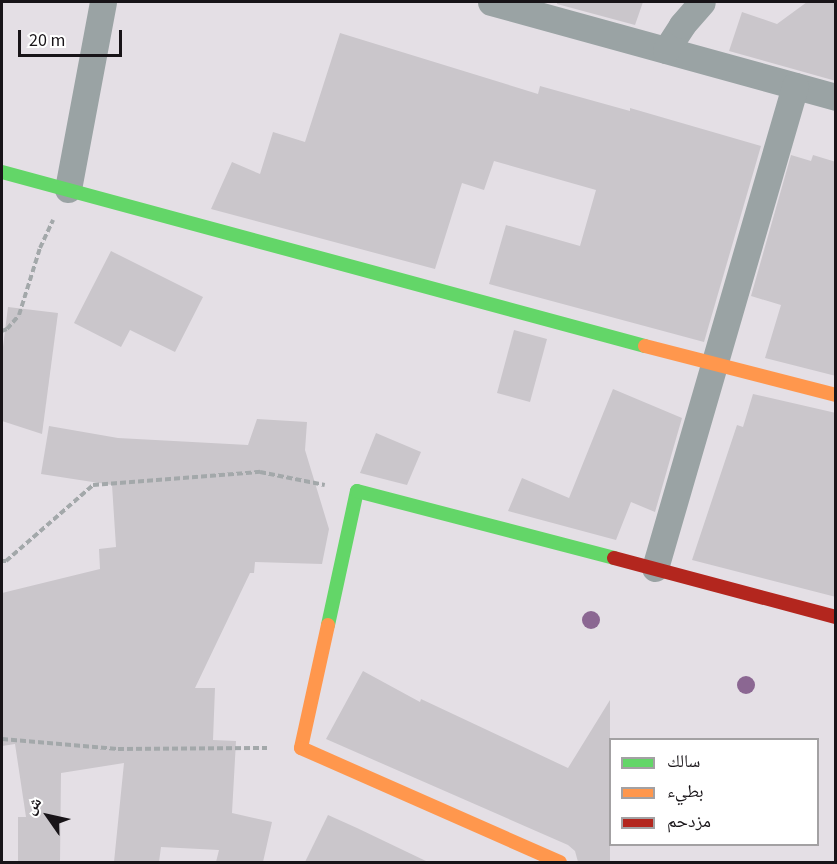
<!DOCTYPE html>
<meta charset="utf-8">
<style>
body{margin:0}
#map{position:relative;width:837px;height:864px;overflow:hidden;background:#e4dfe5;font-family:"Source Sans 3","Noto Naskh Arabic",sans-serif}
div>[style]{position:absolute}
.building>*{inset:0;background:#cac6cb}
.path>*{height:4px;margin-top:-2px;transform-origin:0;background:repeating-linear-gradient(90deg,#a3a8aa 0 6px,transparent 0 9px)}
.street>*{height:27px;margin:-13.5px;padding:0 13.5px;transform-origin:13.5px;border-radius:13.5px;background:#9aa3a4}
.fast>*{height:14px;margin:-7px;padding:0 7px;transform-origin:7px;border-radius:7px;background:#63d668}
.slow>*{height:14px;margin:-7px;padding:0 7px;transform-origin:7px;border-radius:7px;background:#ff974d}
.jam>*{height:14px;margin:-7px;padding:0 7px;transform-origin:7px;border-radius:7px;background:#b3261e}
.trees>*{width:18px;height:18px;margin:-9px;border-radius:50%;background:#8b6792}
span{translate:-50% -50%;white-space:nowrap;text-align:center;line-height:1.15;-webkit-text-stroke:4.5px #fff;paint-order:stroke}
.frame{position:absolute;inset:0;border:3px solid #181418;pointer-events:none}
.legend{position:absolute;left:609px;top:738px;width:210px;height:108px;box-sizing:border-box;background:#fff;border:2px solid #a3a1a3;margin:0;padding:8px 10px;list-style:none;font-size:18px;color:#181418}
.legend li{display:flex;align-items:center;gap:12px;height:30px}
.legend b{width:30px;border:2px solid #a3a1a3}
.north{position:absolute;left:18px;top:786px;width:60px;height:60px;-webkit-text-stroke:4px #fff;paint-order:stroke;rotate:304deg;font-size:16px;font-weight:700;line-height:24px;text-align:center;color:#181418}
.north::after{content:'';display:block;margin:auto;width:21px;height:27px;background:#181418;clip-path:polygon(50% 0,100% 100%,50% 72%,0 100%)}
.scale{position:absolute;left:18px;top:30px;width:104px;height:27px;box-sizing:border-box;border:3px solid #181418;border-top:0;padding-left:8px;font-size:18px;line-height:21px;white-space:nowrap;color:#181418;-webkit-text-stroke:4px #fff;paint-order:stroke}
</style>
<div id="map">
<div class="building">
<i style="clip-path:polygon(557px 2px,643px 2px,635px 25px,557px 4px)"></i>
<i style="clip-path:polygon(807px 2px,836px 2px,836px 81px,729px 51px,742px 12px,777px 24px)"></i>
<i style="clip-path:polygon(340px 33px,538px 94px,540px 86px,630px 111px,630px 108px,761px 146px,704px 342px,489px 284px,506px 225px,580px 246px,596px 190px,494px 161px,484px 190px,462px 183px,435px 269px,211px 209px,232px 162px,260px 174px,273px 132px,305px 142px)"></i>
<i style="clip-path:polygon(791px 155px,811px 161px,813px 155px,836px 162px,836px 376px,765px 358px,781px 305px,751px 296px)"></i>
<i style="clip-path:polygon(111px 251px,203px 297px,175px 352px,130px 330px,121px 347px,74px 323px)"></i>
<i style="clip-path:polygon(8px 307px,58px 313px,42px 434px,2px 421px,2px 355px)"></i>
<i style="clip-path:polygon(514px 330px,547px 339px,530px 402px,497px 393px)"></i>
<i style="clip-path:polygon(613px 389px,682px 418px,655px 512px,631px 502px,616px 540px,508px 511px,522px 478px,569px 498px)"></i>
<i style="clip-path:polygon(753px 394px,836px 413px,836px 597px,692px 560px,737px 425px,743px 427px)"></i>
<i style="clip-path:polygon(257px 419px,307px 422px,305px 450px,329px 529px,322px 564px,255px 562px,254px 573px,250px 573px,195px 688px,215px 688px,213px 740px,236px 741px,232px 813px,272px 822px,263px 862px,216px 862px,219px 850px,161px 847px,159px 862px,114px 862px,124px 763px,61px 773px,60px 862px,18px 862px,18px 817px,26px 817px,15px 744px,2px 746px,2px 593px,100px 569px,99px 549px,116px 547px,112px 485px,41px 474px,49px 426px,118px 438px,248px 445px)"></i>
<i style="clip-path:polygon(376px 433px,421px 452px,407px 485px,360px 473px)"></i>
<i style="clip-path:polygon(363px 671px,420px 702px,421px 699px,568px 768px,610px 700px,610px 862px,578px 862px,575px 851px,568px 845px,326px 739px)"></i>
<i style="clip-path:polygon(328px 815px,357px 828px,428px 862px,305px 862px)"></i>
</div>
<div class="path">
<i style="left:2px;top:331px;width:5px;rotate:-22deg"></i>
<i style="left:7px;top:329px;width:18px;rotate:-49deg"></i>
<i style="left:19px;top:315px;width:70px;rotate:-72.6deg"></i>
<i style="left:40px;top:248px;width:31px;rotate:-65deg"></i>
<i style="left:2px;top:561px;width:4px"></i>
<i style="left:6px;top:561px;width:116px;rotate:-41.1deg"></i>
<i style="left:93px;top:485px;width:168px;rotate:-4.5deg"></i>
<i style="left:260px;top:472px;width:66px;rotate:11.3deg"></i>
<i style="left:2px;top:739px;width:116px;rotate:4.9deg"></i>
<i style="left:118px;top:749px;width:149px;rotate:-0.4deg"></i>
</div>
<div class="street">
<i style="left:491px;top:2px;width:358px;rotate:15.4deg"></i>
<i style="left:666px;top:50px;width:30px;rotate:-57deg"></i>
<i style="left:682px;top:25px;width:30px;rotate:-49deg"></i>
<i style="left:68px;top:189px;width:190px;rotate:-79.4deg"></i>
<i style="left:655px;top:568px;width:502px;rotate:-73.8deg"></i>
</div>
<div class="fast">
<i style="left:2px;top:172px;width:666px;rotate:15.14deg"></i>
<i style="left:328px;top:625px;width:137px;rotate:-77.8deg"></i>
<i style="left:357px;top:491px;width:266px;rotate:14.6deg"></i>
</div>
<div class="slow">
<i style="left:645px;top:346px;width:197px;rotate:14.4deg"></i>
<i style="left:328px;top:625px;width:126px;rotate:102.4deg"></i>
<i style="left:301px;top:748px;width:283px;rotate:23.8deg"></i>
</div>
<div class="jam">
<i style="left:614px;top:558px;width:230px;rotate:14.9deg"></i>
</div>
<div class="trees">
<i style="left:591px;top:620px"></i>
<i style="left:746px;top:685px"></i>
</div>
<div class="frame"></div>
<ul class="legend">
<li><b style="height:8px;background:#63d668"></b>سالك</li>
<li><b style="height:8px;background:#ff974d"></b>بطيء</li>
<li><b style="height:8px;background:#b3261e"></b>مزدحم</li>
</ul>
<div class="north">ش</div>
<div class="scale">20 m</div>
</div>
